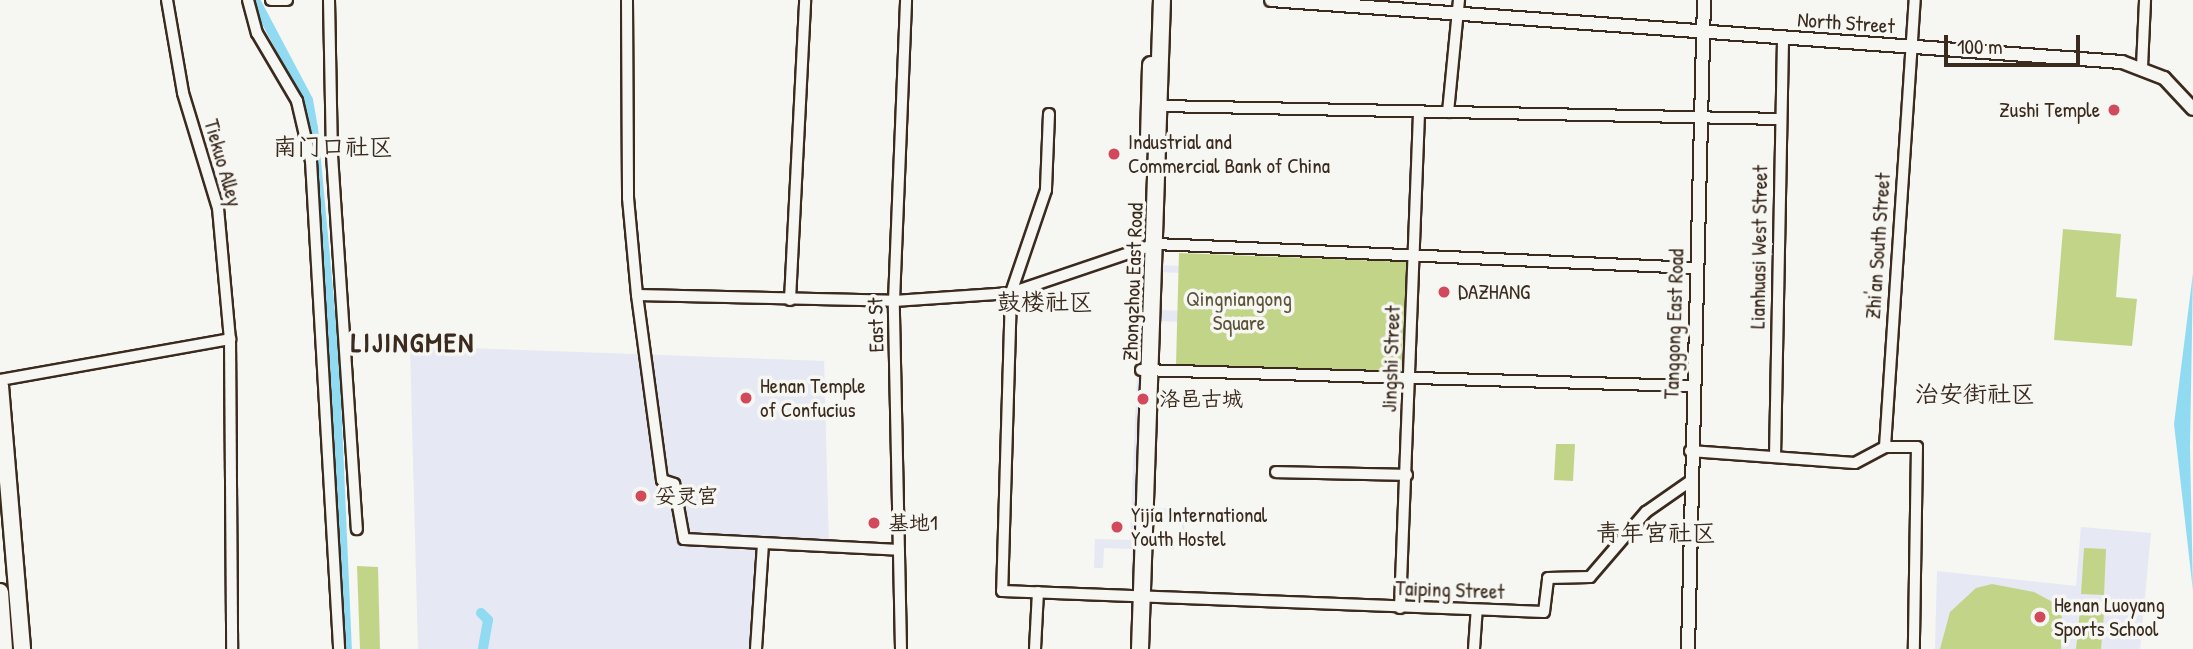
<!DOCTYPE html>
<meta charset="utf-8">
<style>
body{margin:0}
#map{position:relative;width:2193px;height:649px;overflow:hidden;background:#f6f6f2;font-family:"Patrick Hand","LXGW WenKai TC",sans-serif}
div>[style]{position:absolute}
.built>*{inset:0;background:#e6e8f4}
.green>*{inset:0;background:#c2d488}
.water>*{inset:0;background:#91dbf2}
.canal>*{height:10px;margin:-5px;padding:0 5px;transform-origin:5px;border-radius:5px;background:#91dbf2}
.roads{filter:drop-shadow(2px 0 #3b2a1e) drop-shadow(-2px 0 #3b2a1e) drop-shadow(0 2px #3b2a1e) drop-shadow(0 -2px #3b2a1e)}
.minor>*{height:10px;margin:-5px;padding:0 5px;transform-origin:5px;border-radius:5px;background:#f6f6f2}
.tertiary>*{height:12px;margin:-6px;padding:0 6px;transform-origin:6px;border-radius:6px;background:#f6f6f2}
.primary>*{height:16px;margin:-8px;padding:0 8px;transform-origin:8px;border-radius:8px;background:#f6f6f2}
.trunk>*{height:16px;margin:-8px;padding:0 8px;transform-origin:8px;border-radius:8px;background:#f6f6f2}
.dots>*{width:19px;height:19px;translate:-50% -50%;box-sizing:border-box;border:4px solid #f6f6f2;border-radius:50%}
span{translate:-50% -50%;white-space:nowrap;text-align:center;line-height:1.15;-webkit-text-stroke:7px #f6f6f2;paint-order:stroke}
.street-label{font-size:21px;color:#3b2a1e}
.poi-label{font-size:21px;color:#3b2a1e}
.right{translate:-100% -50%;text-align:right}
.left{translate:0 -50%;text-align:left}
.park-label{font-size:21px;color:#5d5438}
.quarter-label{font-size:24px;color:#3b2a1e}
.district-label{font-size:28px;color:#3b2a1e;font-weight:700;letter-spacing:2px}
.scale{position:absolute;left:1944px;top:35px;width:136px;height:32px;box-sizing:border-box;border:4px solid #3b2a1e;border-top:0;padding-left:9px;font-size:21px;line-height:24px;white-space:nowrap;color:#3b2a1e;-webkit-text-stroke:5px #f6f6f2;paint-order:stroke}
</style>
<div id="map">
<div class="built">
<i style="clip-path:polygon(1153px 265px,1212px 267px,1211px 274px,1158px 272px,1160px 310px,1270px 315px,1270px 325px,1159px 321px,1151px 508px,1185px 509px,1184px 539px,1181px 517px,1150px 516px,1147px 575px,1131px 574px,1132px 549px,1104px 548px,1103px 568px,1094px 568px,1095px 539px,1130px 540px,1141px 281px,1152px 281px)"></i>
<i style="clip-path:polygon(410px 346px,824px 361px,829px 547px,763px 544px,756px 649px,418px 649px)"></i>
<i style="clip-path:polygon(2081px 527px,2151px 533px,2140px 649px,1935px 649px,1937px 571px,2076px 586px)"></i>
</div>
<div class="green">
<i style="clip-path:polygon(2063px 229px,2121px 234px,2116px 297px,2137px 299px,2132px 346px,2054px 340px)"></i>
<i style="clip-path:polygon(1179px 253px,1407px 262px,1401px 374px,1176px 365px)"></i>
<i style="clip-path:polygon(1556px 444px,1575px 444px,1573px 481px,1554px 480px)"></i>
<i style="clip-path:polygon(2084px 548px,2106px 549px,2104px 595px,2081px 594px)"></i>
<i style="clip-path:polygon(357px 566px,378px 567px,380px 649px,360px 649px)"></i>
<i style="clip-path:polygon(1992px 584px,2034px 592px,2062px 607px,2061px 649px,1940px 649px,1950px 612px,1976px 588px)"></i>
<i style="clip-path:polygon(2080px 610px,2104px 613px,2101px 649px,2076px 649px)"></i>
</div>
<div class="water">
<i style="clip-path:polygon(2193px 273px,2190px 447px,2193px 591px,2174px 424px)"></i>
</div>
<div class="canal">
<i style="left:255px;top:0;width:113px;rotate:62.1deg"></i>
<i style="left:308px;top:100px;width:28px;rotate:80deg"></i>
<i style="left:313px;top:128px;width:227px;rotate:84.7deg"></i>
<i style="left:334px;top:354px;width:295px;rotate:87.5deg"></i>
<i style="left:481px;top:613px;width:10px;rotate:45deg"></i>
<i style="left:488px;top:620px;width:29px;rotate:100deg"></i>
</div>
<div class="roads">
<div class="minor">
<i style="left:167px;top:0;width:94px;rotate:80.2deg"></i>
<i style="left:183px;top:93px;width:120px;rotate:73.1deg"></i>
<i style="left:218px;top:208px;width:132px;rotate:84.8deg"></i>
<i style="left:230px;top:339px;width:310px;rotate:89.6deg"></i>
<i style="left:248px;top:0;width:34px;rotate:75deg"></i>
<i style="left:257px;top:33px;width:79px;rotate:59.5deg"></i>
<i style="left:297px;top:101px;width:62px;rotate:76.9deg"></i>
<i style="left:311px;top:161px;width:489px;rotate:86.7deg"></i>
<i style="left:271px;top:0;width:16px"></i>
<i style="left:329px;top:0;width:155px;rotate:88.9deg"></i>
<i style="left:332px;top:155px;width:375px;rotate:86.2deg"></i>
<i style="left:627px;top:0;width:198px;rotate:89.7deg"></i>
<i style="left:628px;top:198px;width:97px;rotate:84.7deg"></i>
<i style="left:637px;top:295px;width:187px;rotate:82.3deg"></i>
<i style="left:662px;top:480px;width:13px;rotate:18deg"></i>
<i style="left:674px;top:484px;width:56px;rotate:79.7deg"></i>
<i style="left:684px;top:539px;width:215px;rotate:2.9deg"></i>
<i style="left:2142px;top:67px;width:67px;rotate:-87.4deg"></i>
<i style="left:1161px;top:106px;width:619px;rotate:1.2deg"></i>
<i style="left:1448px;top:112px;width:113px;rotate:-84.4deg"></i>
<i style="left:1049px;top:114px;width:76px;rotate:92.3deg"></i>
<i style="left:1046px;top:190px;width:109px;rotate:108.8deg"></i>
<i style="left:1011px;top:293px;width:298px;rotate:91.7deg"></i>
<i style="left:1002px;top:591px;width:542px;rotate:2.22deg"></i>
<i style="left:1544px;top:612px;width:34px;rotate:-83deg"></i>
<i style="left:1548px;top:578px;width:42px;rotate:-1.4deg"></i>
<i style="left:1590px;top:577px;width:86px;rotate:-49.3deg"></i>
<i style="left:1646px;top:512px;width:52px;rotate:-34.9deg"></i>
<i style="left:637px;top:295px;width:257px;rotate:1.3deg"></i>
<i style="left:894px;top:301px;width:117px;rotate:-3.9deg"></i>
<i style="left:1011px;top:293px;width:153px;rotate:-18.7deg"></i>
<i style="left:1156px;top:244px;width:540px;rotate:2.55deg"></i>
<i style="left:790px;top:300px;width:300px;rotate:-87.1deg"></i>
<i style="left:1141px;top:370px;width:550px;rotate:1.67deg"></i>
<i style="left:0;top:380px;width:234px;rotate:-10.1deg"></i>
<i style="left:1885px;top:447px;width:448px;rotate:-86.2deg"></i>
<i style="left:1690px;top:451px;width:165px;rotate:4.2deg"></i>
<i style="left:1855px;top:463px;width:34px;rotate:-28deg"></i>
<i style="left:1885px;top:447px;width:32px"></i>
<i style="left:1917px;top:447px;width:202px;rotate:90.9deg"></i>
<i style="left:1775px;top:457px;width:419px;rotate:-88.9deg"></i>
<i style="left:1276px;top:472px;width:131px;rotate:1.3deg"></i>
<i style="left:1400px;top:608px;width:496px;rotate:-87.8deg"></i>
<i style="left:756px;top:649px;width:105px;rotate:-86.2deg"></i>
<i style="left:901px;top:649px;width:348px;rotate:-91.2deg"></i>
<i style="left:894px;top:301px;width:301px;rotate:-87.7deg"></i>
<i style="left:1035px;top:649px;width:57px;rotate:-87deg"></i>
<i style="left:1474px;top:649px;width:39px;rotate:-86deg"></i>
</div>
<div class="tertiary">
<i style="left:1271px;top:0;width:853px;rotate:4.17deg"></i>
<i style="left:2122px;top:62px;width:45px;rotate:20.9deg"></i>
<i style="left:2164px;top:78px;width:42px;rotate:46.9deg"></i>
<i style="left:1688px;top:649px;width:649px;rotate:-88.59deg"></i>
</div>
<div class="primary">
<i style="left:1149px;top:138px;width:73px;rotate:-88.4deg"></i>
<i style="left:1140px;top:649px;width:649px;rotate:-88.06deg"></i>
</div>
<div class="trunk">
<i style="left:0;top:386px;width:264px;rotate:85.2deg"></i>
<i style="left:0;top:592px;width:57px;rotate:86deg"></i>
</div>
</div>
<div class="dots">
<i style="left:2114px;top:110px;background:#d1495b"></i>
<i style="left:1114px;top:154px;background:#d1495b"></i>
<i style="left:1444px;top:292px;background:#d1495b"></i>
<i style="left:746px;top:398px;background:#d1495b"></i>
<i style="left:1143px;top:399px;background:#d1495b"></i>
<i style="left:641px;top:496px;background:#d1495b"></i>
<i style="left:874px;top:523px;background:#d1495b"></i>
<i style="left:1117px;top:527px;background:#d1495b"></i>
<i style="left:2040px;top:617px;background:#d1495b"></i>
</div>
<div class="street-label">
<span style="left:1846px;top:23px;rotate:4deg">North Street</span>
<span style="left:223px;top:163px;rotate:74deg">Tiekuo Alley</span>
<span style="left:1878px;top:246px;rotate:-86deg">Zhi'an South Street</span>
<span style="left:1759px;top:247px;rotate:-89deg">Lianhuasi West Street</span>
<span style="left:1133px;top:282px;rotate:-88deg">Zhongzhou East Road</span>
<span style="left:1674px;top:324px;rotate:-88deg">Tanggong East Road</span>
<span style="left:876px;top:325px;rotate:-91deg">East St</span>
<span style="left:1391px;top:359px;rotate:-88deg">Jingshi Street</span>
<span style="left:1450px;top:590px;rotate:2deg">Taiping Street</span>
</div>
<div class="poi-label">
<span class="right" style="left:2100px;top:110px">Zushi Temple</span>
<span class="left" style="left:1128px;top:154px">Industrial and<br>Commercial Bank of China</span>
<span class="left" style="left:1458px;top:292px">DAZHANG</span>
<span class="left" style="left:760px;top:398px">Henan Temple<br>of Confucius</span>
<span class="left" style="left:1159px;top:399px">洛邑古城</span>
<span class="left" style="left:655px;top:496px">妥灵宫</span>
<span class="left" style="left:1131px;top:527px">Yijia International<br>Youth Hostel</span>
<span class="left" style="left:888px;top:523px">基地1</span>
<span class="left" style="left:2054px;top:617px">Henan Luoyang<br>Sports School</span>
</div>
<div class="park-label">
<span style="left:1239px;top:311px">Qingniangong<br>Square</span>
</div>
<div class="quarter-label">
<span style="left:333px;top:147px">南门口社区</span>
<span style="left:1045px;top:302px">鼓楼社区</span>
<span style="left:1975px;top:394px">治安街社区</span>
<span style="left:1656px;top:533px">青年宫社区</span>
</div>
<div class="district-label">
<span style="left:413px;top:342px">LIJINGMEN</span>
</div>
<div class="scale">100 m</div>
</div>
